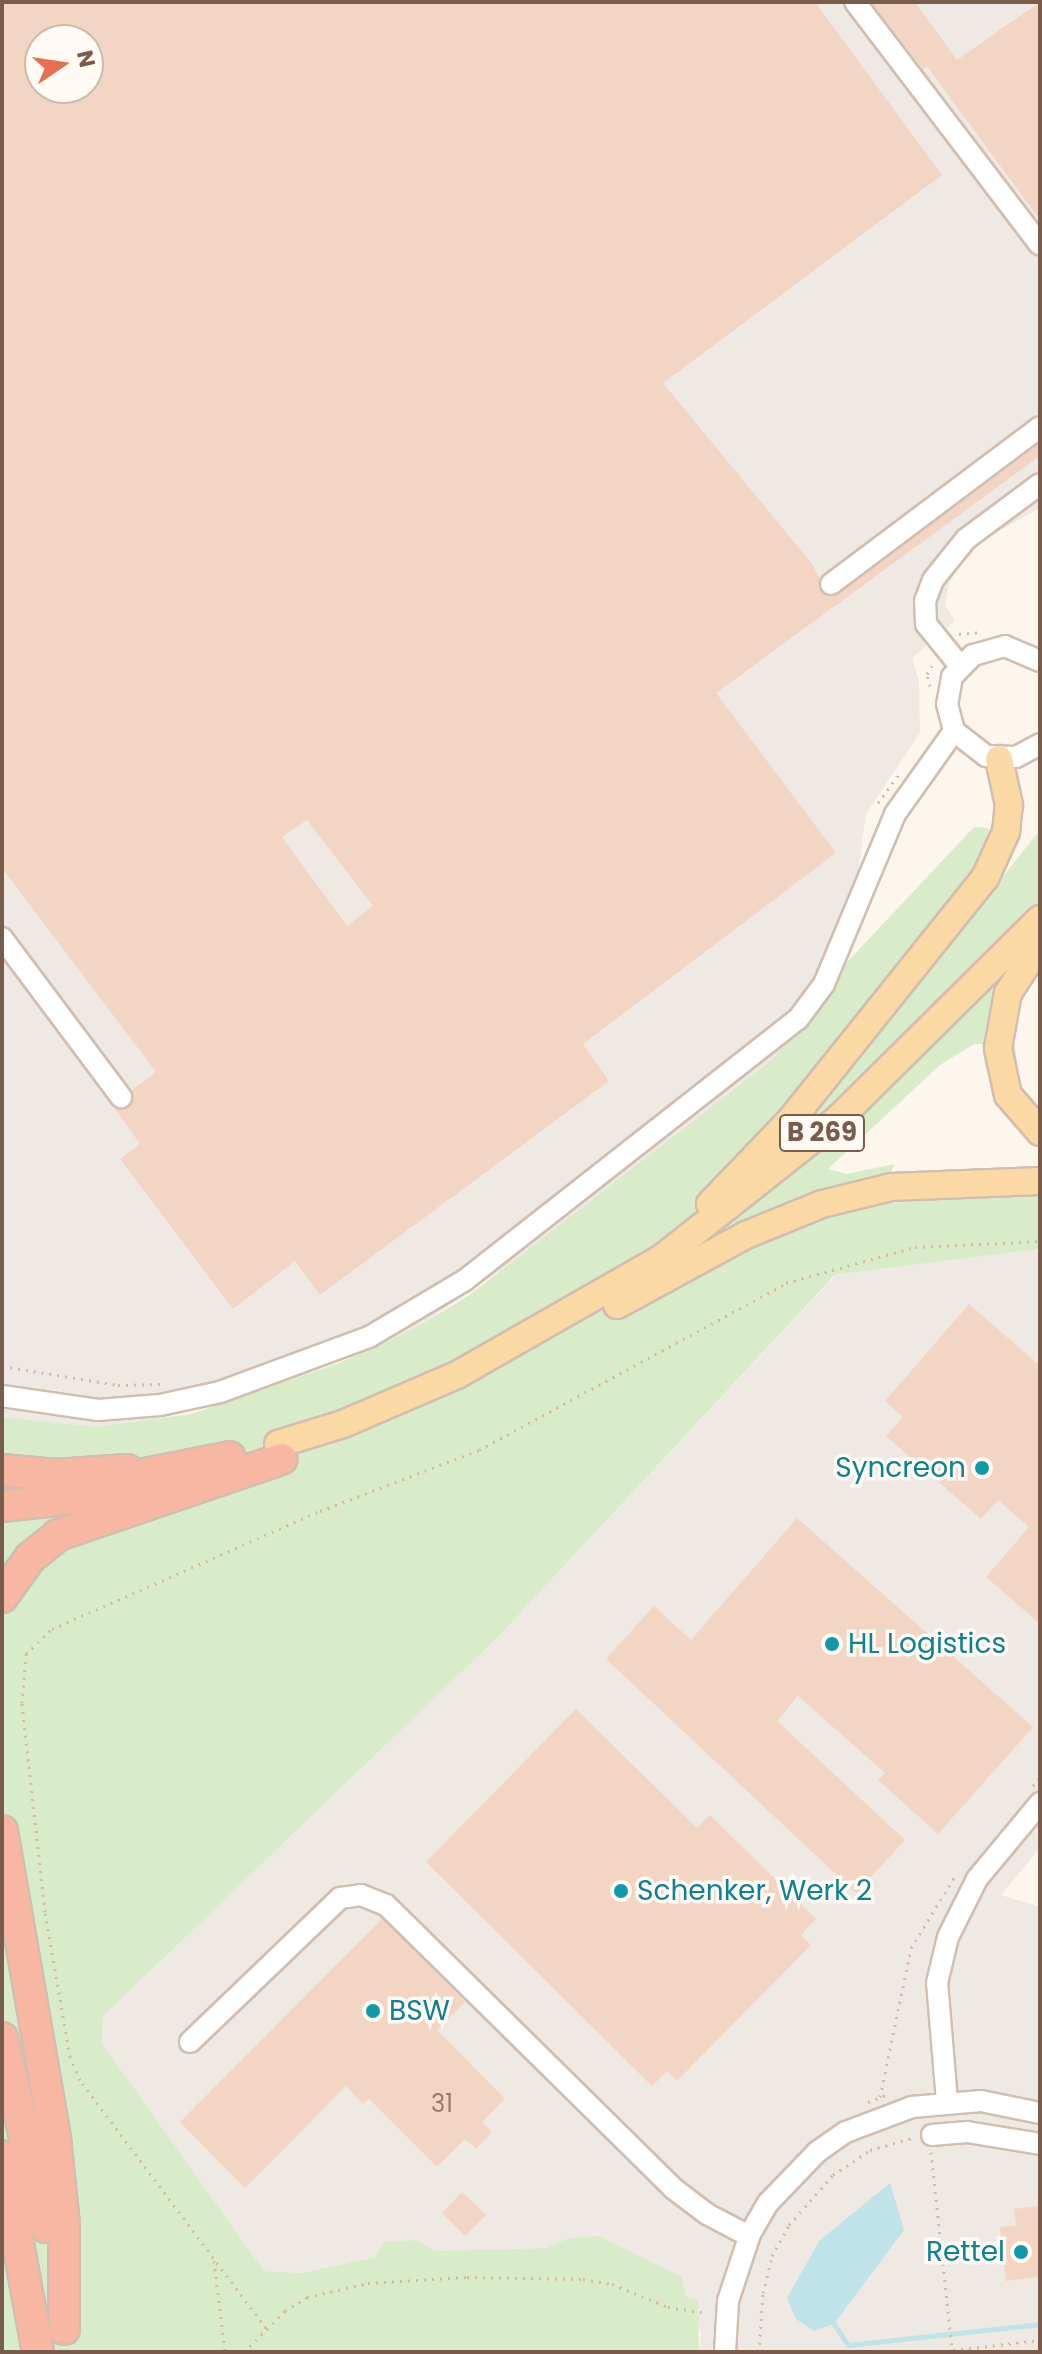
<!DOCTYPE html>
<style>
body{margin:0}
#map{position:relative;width:1042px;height:2354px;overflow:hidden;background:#fdf6ec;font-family:Poppins,sans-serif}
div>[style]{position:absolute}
.industrial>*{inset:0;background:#efe9e4}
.green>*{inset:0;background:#d8ecc9}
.water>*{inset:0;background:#bfe3e8}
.stream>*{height:5px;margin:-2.5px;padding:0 2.5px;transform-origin:2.5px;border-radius:2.5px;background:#bfe3e8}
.building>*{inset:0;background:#f3d5c3}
.path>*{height:3px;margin-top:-1.5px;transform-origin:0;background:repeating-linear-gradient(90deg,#d9b8a5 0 2px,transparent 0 8px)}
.roads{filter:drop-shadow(2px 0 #d1beb0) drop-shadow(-2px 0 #d1beb0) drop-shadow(0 2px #d1beb0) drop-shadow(0 -2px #d1beb0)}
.minor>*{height:20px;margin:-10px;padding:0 10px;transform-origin:10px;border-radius:10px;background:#fff}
.major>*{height:26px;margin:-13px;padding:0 13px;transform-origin:13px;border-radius:13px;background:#fbd9a5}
.highway>*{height:30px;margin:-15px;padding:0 15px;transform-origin:15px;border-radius:15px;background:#f7b7a3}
.dots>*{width:22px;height:22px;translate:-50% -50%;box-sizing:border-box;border:4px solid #fffaf3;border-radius:50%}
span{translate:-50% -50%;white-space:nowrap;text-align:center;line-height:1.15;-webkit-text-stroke:7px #fffaf3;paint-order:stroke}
.number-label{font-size:24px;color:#987a6a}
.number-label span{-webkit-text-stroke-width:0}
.shield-label span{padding:2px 6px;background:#fffaf3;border:2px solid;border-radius:6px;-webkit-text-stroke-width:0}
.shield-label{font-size:26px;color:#7a5c4d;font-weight:700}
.culture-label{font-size:28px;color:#0d838f}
.right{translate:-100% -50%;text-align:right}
.left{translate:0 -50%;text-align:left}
.frame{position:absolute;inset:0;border:4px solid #7a5c4d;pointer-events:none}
.north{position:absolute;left:24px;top:24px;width:80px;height:80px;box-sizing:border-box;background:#fffaf3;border:2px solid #cabbb1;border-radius:50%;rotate:77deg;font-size:22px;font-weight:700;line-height:32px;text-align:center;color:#7a5c4d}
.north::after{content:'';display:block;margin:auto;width:28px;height:36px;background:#e76f51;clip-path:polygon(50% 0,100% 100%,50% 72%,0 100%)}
</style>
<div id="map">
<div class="industrial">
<i style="clip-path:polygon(evenodd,2px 2px,1040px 2px,1040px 508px,985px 539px,962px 562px,949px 583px,945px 605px,955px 621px,912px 658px,919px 681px,920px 733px,866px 814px,848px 949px,797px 1032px,769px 1062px,539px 1244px,413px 1330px,266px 1390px,141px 1424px,97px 1427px,2px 1417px,2px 2px,40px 40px,88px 40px,88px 88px,40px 88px,40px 40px)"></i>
<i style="clip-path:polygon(1040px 1249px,1040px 1848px,1001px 1895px,1040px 1907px,1040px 2352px,699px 2352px,701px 2333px,686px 2297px,644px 2261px,598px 2236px,568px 2238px,548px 2248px,435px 2251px,416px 2240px,385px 2242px,375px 2257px,303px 2273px,264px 2271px,102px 2043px,103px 2015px,499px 1636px,836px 1275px)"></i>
</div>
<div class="green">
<i style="clip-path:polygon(974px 827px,988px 828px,989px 837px,973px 869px,1004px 875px,1040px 830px,1040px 972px,1021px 1000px,1013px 1027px,1019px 1082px,1033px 1104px,1011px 1123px,985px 1066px,982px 1044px,974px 1044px,940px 1065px,828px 1169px,846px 1174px,895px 1164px,875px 1204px,1040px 1192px,1040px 1249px,835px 1275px,499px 1636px,103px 2016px,102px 2043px,264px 2271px,303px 2273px,375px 2257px,384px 2242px,416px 2240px,435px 2251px,547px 2248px,568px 2238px,598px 2236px,682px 2277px,686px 2297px,698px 2300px,699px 2352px,2px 2352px,2px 1417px,97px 1427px,191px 1414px,339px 1363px,413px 1329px,468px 1296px,769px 1062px,797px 1032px,834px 976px)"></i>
</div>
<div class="water">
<i style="clip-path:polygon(890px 2183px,904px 2230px,834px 2324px,814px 2331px,796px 2319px,787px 2298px,819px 2241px)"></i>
</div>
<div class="stream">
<i style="left:834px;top:2324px;width:25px;rotate:56deg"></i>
<i style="left:848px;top:2345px;width:193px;rotate:-6.2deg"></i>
</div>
<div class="building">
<i style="clip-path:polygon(evenodd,2px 2px,815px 2px,942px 175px,663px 383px,813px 565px,827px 596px,839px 594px,1040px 443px,1040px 456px,716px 693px,836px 853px,583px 1044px,609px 1081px,320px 1295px,295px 1261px,233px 1309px,120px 1159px,140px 1144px,115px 1109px,129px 1107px,132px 1090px,156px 1072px,2px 868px,2px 2px,40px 40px,88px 40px,88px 88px,40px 88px,40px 40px,2px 2px,307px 820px,373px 906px,347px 926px,282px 837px,307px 820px)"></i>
<i style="clip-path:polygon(871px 2px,915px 2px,957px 60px,1040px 2px,1040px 220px,927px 66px,923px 69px)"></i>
<i style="clip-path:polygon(969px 1304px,1040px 1366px,1040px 1624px,986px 1577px,1029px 1527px,998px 1500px,981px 1519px,886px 1436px,903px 1417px,885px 1401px)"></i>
<i style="clip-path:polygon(797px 1518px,1033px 1727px,938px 1834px,878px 1780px,885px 1773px,798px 1696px,777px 1721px,905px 1840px,856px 1893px,606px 1659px,654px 1606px,691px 1640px)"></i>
<i style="clip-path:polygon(576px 1709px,697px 1828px,710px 1815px,816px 1919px,801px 1935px,811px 1945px,677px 2081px,667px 2071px,652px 2086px,426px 1862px)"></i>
<i style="clip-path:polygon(382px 1919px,465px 2002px,437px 2030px,505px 2099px,482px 2122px,492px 2132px,476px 2149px,465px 2139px,437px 2167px,369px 2099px,363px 2104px,346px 2086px,245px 2188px,180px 2122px)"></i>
<i style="clip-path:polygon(462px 2192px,486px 2215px,465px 2236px,442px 2213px)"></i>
<i style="clip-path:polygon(1040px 2206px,1040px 2277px,1006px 2281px,1000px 2227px,1016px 2225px,1014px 2209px)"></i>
</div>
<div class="path">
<i style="left:959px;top:634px;width:23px;rotate:-5deg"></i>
<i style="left:930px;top:686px;width:12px;rotate:-104deg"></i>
<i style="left:927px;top:674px;width:12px;rotate:-59deg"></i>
<i style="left:878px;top:803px;width:36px;rotate:-54deg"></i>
<i style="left:2px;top:1366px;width:118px;rotate:9.3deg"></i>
<i style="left:118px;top:1385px;width:43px;rotate:-1.3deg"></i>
<i style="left:1033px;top:1786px;width:11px;rotate:-52deg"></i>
<i style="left:880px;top:2097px;width:152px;rotate:-78.2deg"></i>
<i style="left:911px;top:1948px;width:88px;rotate:-58.5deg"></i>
<i style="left:868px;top:2102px;width:19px;rotate:-21deg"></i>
<i style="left:931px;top:2152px;width:199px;rotate:83.9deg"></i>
<i style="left:214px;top:2261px;width:92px;rotate:83.1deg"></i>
<i style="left:266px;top:2328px;width:310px;rotate:-126.9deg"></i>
<i style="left:80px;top:2080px;width:25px;rotate:-113deg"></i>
<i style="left:70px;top:2057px;width:147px;rotate:-99.8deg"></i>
<i style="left:45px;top:1912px;width:210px;rotate:-96.3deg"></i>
<i style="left:22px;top:1703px;width:49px;rotate:-85.3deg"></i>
<i style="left:26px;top:1654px;width:36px;rotate:-44deg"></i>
<i style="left:52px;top:1629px;width:293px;rotate:-23.8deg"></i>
<i style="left:320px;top:1511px;width:170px;rotate:-21deg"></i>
<i style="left:479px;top:1450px;width:349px;rotate:-28.5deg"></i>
<i style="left:786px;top:1283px;width:134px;rotate:-15.6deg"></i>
<i style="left:915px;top:1247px;width:125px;rotate:-2.7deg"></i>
<i style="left:244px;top:2352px;width:58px;rotate:-45deg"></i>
<i style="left:285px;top:2311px;width:26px;rotate:-32deg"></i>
<i style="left:307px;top:2297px;width:63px;rotate:-12.9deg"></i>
<i style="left:368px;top:2283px;width:99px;rotate:-3.5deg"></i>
<i style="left:467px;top:2277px;width:116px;rotate:1deg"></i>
<i style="left:583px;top:2279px;width:29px;rotate:10deg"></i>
<i style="left:612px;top:2284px;width:61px;rotate:22.3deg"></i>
<i style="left:668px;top:2307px;width:39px;rotate:9deg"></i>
<i style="left:759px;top:2352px;width:59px;rotate:-86.1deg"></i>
<i style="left:763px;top:2293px;width:38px;rotate:-76deg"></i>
<i style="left:772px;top:2256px;width:35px;rotate:-61deg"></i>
<i style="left:789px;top:2225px;width:67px;rotate:-48.7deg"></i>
<i style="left:833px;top:2175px;width:45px;rotate:-34deg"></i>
<i style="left:870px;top:2150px;width:44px;rotate:-15.9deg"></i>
<i style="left:937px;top:2352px;width:104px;rotate:-6.6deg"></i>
</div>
<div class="roads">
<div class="minor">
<i style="left:855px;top:2px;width:305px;rotate:52.7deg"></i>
<i style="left:831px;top:584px;width:261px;rotate:-36.9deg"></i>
<i style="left:1040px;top:661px;width:38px;rotate:-157deg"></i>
<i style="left:1005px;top:646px;width:33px;rotate:164deg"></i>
<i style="left:973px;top:655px;width:30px;rotate:134deg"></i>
<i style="left:952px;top:677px;width:27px;rotate:100deg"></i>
<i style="left:947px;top:704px;width:28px;rotate:75deg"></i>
<i style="left:954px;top:731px;width:41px;rotate:38deg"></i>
<i style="left:986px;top:756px;width:30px;rotate:2deg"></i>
<i style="left:1016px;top:757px;width:27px;rotate:-28deg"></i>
<i style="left:960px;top:666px;width:54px;rotate:-129deg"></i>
<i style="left:926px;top:624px;width:23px;rotate:-92deg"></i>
<i style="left:925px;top:601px;width:22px;rotate:-69deg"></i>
<i style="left:933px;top:580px;width:53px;rotate:-51.2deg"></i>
<i style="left:966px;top:539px;width:92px;rotate:-36.6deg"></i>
<i style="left:2px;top:938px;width:199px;rotate:53.2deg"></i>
<i style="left:2px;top:1396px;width:97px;rotate:8.3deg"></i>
<i style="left:98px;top:1410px;width:62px;rotate:-4.6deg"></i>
<i style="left:160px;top:1405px;width:61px;rotate:-12.2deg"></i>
<i style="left:220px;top:1392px;width:159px;rotate:-20.3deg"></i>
<i style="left:369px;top:1337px;width:112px;rotate:-30.7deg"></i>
<i style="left:465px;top:1280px;width:423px;rotate:-38.1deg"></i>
<i style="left:798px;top:1019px;width:44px;rotate:-53.4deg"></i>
<i style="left:824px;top:984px;width:184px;rotate:-67.3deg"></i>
<i style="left:895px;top:814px;width:102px;rotate:-54.6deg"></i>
<i style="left:190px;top:2042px;width:208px;rotate:-43.8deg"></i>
<i style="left:340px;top:1898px;width:21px;rotate:-8deg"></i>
<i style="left:361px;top:1895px;width:27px;rotate:22deg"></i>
<i style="left:386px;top:1905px;width:404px;rotate:44.6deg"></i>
<i style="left:674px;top:2189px;width:41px;rotate:37.1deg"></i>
<i style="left:707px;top:2214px;width:47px;rotate:27.6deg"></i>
<i style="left:947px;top:2101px;width:118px;rotate:-94.8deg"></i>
<i style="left:937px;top:1983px;width:47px;rotate:-76.6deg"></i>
<i style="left:948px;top:1937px;width:65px;rotate:-63.4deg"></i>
<i style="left:977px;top:1879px;width:99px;rotate:-50.3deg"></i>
<i style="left:932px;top:2135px;width:35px;rotate:-5deg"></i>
<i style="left:967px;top:2132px;width:74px;rotate:9.3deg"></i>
<i style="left:725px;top:2352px;width:51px;rotate:-86.6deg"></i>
<i style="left:728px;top:2301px;width:71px;rotate:-71.8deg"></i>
<i style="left:750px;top:2234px;width:36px;rotate:-60deg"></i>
<i style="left:768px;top:2203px;width:71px;rotate:-46.1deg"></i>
<i style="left:817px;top:2152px;width:35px;rotate:-35deg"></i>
<i style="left:846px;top:2132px;width:71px;rotate:-20.7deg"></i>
<i style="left:912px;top:2107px;width:69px;rotate:-5deg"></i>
<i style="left:981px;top:2101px;width:60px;rotate:11.5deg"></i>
</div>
<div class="major">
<i style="left:1040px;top:944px;width:59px;rotate:123.1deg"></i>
<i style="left:1008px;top:993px;width:56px;rotate:100.3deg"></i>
<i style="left:998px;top:1048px;width:48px;rotate:78deg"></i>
<i style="left:1008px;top:1095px;width:49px;rotate:49.1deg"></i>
<i style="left:710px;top:1204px;width:115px;rotate:-46.1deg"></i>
<i style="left:790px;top:1121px;width:312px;rotate:-51.3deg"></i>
<i style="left:985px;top:878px;width:51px;rotate:-65.5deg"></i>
<i style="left:1006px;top:832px;width:27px;rotate:-84deg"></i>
<i style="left:1009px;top:805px;width:47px;rotate:-102.3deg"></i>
<i style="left:617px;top:1305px;width:147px;rotate:-28.5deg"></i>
<i style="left:746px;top:1235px;width:82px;rotate:-22.2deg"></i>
<i style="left:822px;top:1204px;width:71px;rotate:-13.8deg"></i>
<i style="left:891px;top:1187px;width:149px;rotate:-2.3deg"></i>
<i style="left:278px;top:1444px;width:68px;rotate:-17.1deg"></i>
<i style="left:343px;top:1424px;width:124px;rotate:-23.3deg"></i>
<i style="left:457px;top:1375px;width:236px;rotate:-29.7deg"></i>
<i style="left:662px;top:1258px;width:226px;rotate:-38.3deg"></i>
<i style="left:839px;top:1118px;width:283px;rotate:-44.7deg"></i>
</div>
<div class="highway">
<i style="left:2px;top:1470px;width:54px;rotate:5.3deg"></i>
<i style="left:56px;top:1475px;width:71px;rotate:-4deg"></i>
<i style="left:105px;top:1482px;width:127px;rotate:-11.3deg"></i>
<i style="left:2px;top:1506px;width:130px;rotate:-6.2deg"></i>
<i style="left:2px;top:1597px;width:48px;rotate:-54.3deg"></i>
<i style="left:30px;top:1558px;width:36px;rotate:-39deg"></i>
<i style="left:58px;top:1535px;width:236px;rotate:-18.8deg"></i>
<i style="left:2px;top:1831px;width:313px;rotate:80.2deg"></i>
<i style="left:55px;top:2139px;width:86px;rotate:84deg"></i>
<i style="left:64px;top:2225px;width:104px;rotate:90deg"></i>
<i style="left:2px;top:2038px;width:194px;rotate:76.9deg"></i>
<i style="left:2px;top:2156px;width:199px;rotate:79.6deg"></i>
</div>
</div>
<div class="dots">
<i style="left:982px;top:1468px;background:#0f9aa8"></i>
<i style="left:832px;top:1644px;background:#0f9aa8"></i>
<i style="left:621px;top:1891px;background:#0f9aa8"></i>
<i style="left:373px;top:2011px;background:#0f9aa8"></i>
<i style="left:1021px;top:2252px;background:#0f9aa8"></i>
</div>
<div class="number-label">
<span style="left:442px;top:2104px">31</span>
</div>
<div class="shield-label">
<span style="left:822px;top:1133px">B 269</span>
</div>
<div class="culture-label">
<span class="right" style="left:966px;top:1468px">Syncreon</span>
<span class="left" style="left:848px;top:1644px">HL Logistics</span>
<span class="left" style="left:637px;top:1891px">Schenker, Werk 2</span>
<span class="left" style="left:389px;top:2011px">BSW</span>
<span class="right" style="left:1005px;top:2252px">Rettel</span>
</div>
<div class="frame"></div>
<div class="north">N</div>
</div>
